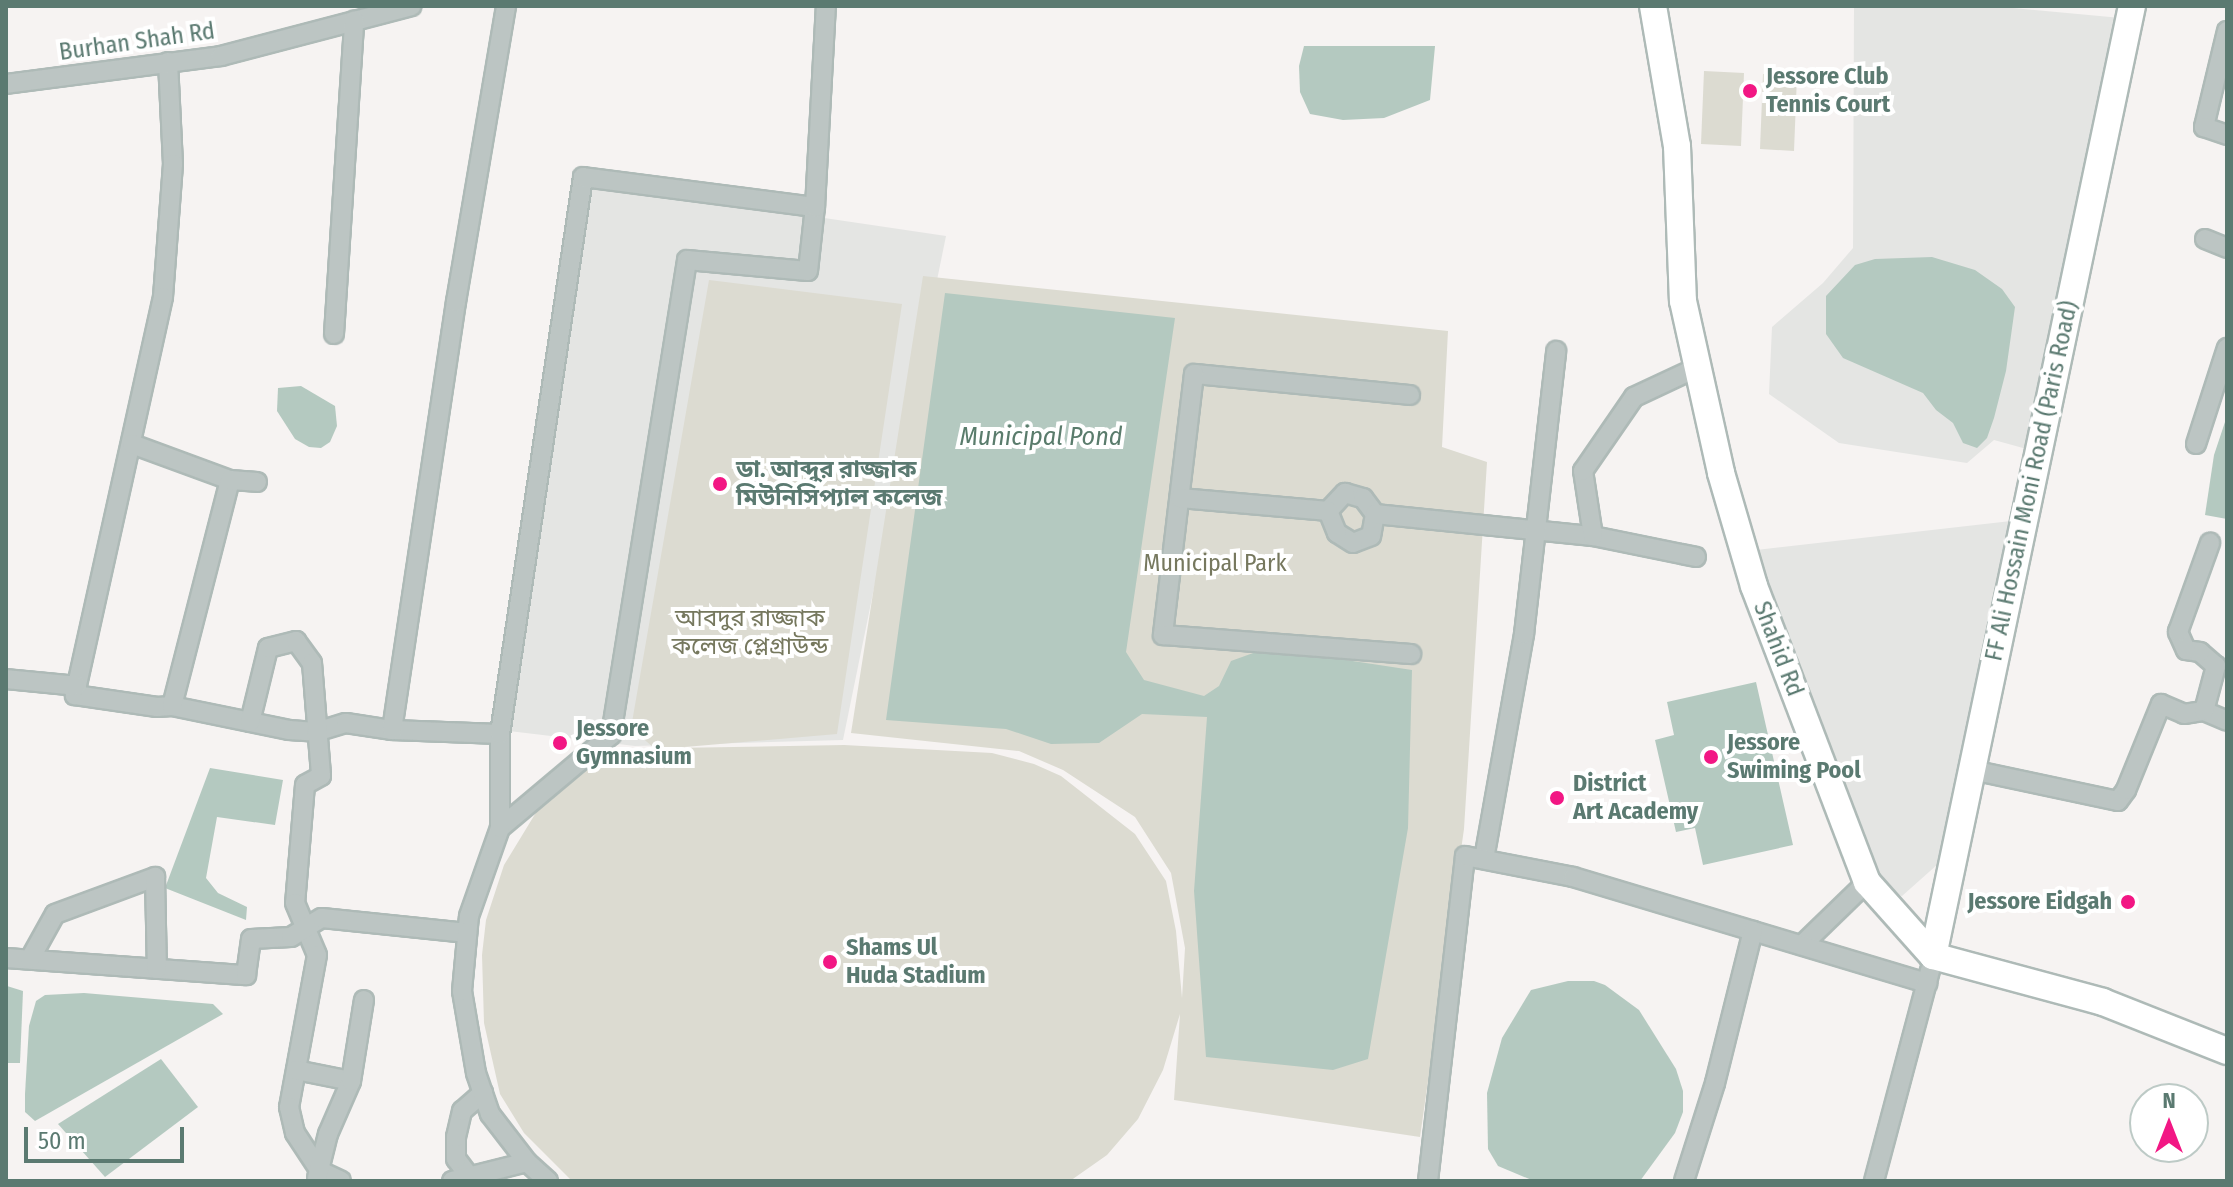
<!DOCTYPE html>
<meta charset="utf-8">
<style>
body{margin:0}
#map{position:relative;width:2233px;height:1187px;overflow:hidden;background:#f6f3f2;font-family:"Fira Sans Condensed","Noto Sans Bengali",sans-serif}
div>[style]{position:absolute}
.built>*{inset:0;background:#e4e5e3}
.green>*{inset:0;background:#dcdbd1}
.water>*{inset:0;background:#b4c9c0}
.roads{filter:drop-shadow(2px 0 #aebab7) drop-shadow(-2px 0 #aebab7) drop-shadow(0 2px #aebab7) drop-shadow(0 -2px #aebab7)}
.street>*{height:18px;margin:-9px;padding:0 9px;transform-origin:9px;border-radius:9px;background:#bcc5c3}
.secondary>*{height:26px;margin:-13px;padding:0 13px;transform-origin:13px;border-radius:13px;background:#fff}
.dots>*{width:22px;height:22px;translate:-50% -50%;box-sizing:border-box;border:4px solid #fff;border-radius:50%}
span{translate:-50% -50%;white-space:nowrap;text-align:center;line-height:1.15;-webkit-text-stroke:8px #fff;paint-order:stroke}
.street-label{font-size:24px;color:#5b7a71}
.poi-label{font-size:24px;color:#5b7a71;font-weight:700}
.left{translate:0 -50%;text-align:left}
.right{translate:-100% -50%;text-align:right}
.park-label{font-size:24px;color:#76785e}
.water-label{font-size:26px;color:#5a7c6c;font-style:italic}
.frame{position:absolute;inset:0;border:8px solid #5b7a71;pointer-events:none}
.north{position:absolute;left:2129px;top:1083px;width:80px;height:80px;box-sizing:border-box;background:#fff;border:2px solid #bdcac6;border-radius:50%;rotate:0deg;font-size:22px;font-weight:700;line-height:32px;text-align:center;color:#5b7a71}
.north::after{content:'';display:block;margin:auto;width:28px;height:36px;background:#f21784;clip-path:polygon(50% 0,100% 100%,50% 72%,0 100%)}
.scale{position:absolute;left:24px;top:1127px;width:160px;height:36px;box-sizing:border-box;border:4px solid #5b7a71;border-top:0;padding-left:10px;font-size:24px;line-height:28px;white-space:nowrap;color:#5b7a71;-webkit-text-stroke:6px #fff;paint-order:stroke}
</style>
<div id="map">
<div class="built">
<i style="clip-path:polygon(1854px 6px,1992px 6px,2121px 18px,2034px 451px,1994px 440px,1967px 463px,1839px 443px,1769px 394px,1772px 327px,1823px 283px,1853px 248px)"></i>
<i style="clip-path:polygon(589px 183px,946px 236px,843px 740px,635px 746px,509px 731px)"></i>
<i style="clip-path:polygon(2011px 521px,1938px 864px,1902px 896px,1886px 892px,1873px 877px,1756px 550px)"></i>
</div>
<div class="green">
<i style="clip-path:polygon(1704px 71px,1744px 73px,1741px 146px,1701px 144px)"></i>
<i style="clip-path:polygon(1763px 74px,1797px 76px,1794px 151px,1760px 149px)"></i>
<i style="clip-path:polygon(923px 276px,1448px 331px,1442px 447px,1487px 462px,1464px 829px,1420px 1137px,1174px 1100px,1180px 1014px,1163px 1070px,1138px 1119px,1107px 1155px,1070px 1181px,572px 1181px,524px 1133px,500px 1094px,484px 1023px,482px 955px,486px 920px,504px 865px,543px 801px,570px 775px,629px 752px,654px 748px,631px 728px,709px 280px,902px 304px,837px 734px,673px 748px,844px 745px,992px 753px,1034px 764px,1061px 776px,1135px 834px,1166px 881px,1176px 931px,1182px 998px,1185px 948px,1171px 873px,1135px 817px,1063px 770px,1019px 751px,851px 733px)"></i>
</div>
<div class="water">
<i style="clip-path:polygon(1304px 46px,1435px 46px,1430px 100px,1384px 118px,1343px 120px,1310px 114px,1300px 92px,1299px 66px)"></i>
<i style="clip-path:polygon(1932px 257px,1975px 270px,2002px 289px,2015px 307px,2006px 371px,1994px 418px,1987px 438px,1977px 448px,1963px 443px,1953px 423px,1936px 410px,1923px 393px,1843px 358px,1826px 334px,1826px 296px,1855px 265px,1875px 259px)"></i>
<i style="clip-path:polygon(945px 293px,1175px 318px,1126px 652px,1144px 680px,1204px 696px,1219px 686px,1231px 661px,1267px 648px,1412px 670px,1408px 828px,1368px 1059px,1333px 1070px,1206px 1057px,1194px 891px,1207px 717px,1142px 714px,1099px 743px,1051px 744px,1006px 729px,886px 720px)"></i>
<i style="clip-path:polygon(301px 386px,335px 406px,337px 426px,330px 442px,321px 448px,309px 447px,295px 439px,277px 411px,278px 388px)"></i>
<i style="clip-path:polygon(2227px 416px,2227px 519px,2205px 515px,2214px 455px)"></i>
<i style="clip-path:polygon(1756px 682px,1793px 845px,1703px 865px,1695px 828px,1676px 832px,1655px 740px,1674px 735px,1667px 702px)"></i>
<i style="clip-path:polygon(210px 768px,283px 780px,275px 825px,217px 817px,206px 878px,218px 893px,247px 907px,246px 920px,165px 888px)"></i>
<i style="clip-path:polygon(1568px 981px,1594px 981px,1605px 985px,1639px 1010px,1676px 1069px,1683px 1091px,1683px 1112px,1675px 1133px,1640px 1181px,1534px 1181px,1498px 1166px,1488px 1149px,1487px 1093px,1502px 1038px,1531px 990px)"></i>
<i style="clip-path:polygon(7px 986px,23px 991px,20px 1063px,6px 1063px)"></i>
<i style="clip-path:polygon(84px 993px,213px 1004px,223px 1014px,35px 1121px,25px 1112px,25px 1094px,29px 1026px,36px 1001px,45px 995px)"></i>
<i style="clip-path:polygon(161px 1059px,198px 1107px,105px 1177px,58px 1124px)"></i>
</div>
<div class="roads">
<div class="street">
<i style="left:2227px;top:31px;width:99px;rotate:103.5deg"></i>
<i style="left:2204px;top:127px;width:24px;rotate:19deg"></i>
<i style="left:168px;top:62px;width:102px;rotate:87.2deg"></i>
<i style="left:173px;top:164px;width:133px;rotate:94.3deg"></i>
<i style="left:163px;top:297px;width:408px;rotate:102.5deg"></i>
<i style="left:75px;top:695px;width:83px;rotate:8.3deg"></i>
<i style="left:157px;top:707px;width:15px;rotate:-4deg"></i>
<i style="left:172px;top:706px;width:119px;rotate:11.6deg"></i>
<i style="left:289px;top:730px;width:27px;rotate:4deg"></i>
<i style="left:316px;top:732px;width:31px;rotate:-17deg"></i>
<i style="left:346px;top:723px;width:47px;rotate:8.7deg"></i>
<i style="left:392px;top:730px;width:108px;rotate:2.1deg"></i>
<i style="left:6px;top:84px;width:217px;rotate:-7.4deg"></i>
<i style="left:221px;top:56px;width:197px;rotate:-14.7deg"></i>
<i style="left:2205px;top:239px;width:24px;rotate:22deg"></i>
<i style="left:334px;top:334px;width:314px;rotate:-86.3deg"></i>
<i style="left:1410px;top:395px;width:217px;rotate:-174.4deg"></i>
<i style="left:1194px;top:374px;width:263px;rotate:96.8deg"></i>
<i style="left:1163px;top:635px;width:249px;rotate:4.4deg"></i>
<i style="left:132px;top:444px;width:104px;rotate:20.2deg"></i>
<i style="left:230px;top:480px;width:233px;rotate:104.4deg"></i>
<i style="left:2196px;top:444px;width:101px;rotate:-72.1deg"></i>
<i style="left:230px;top:480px;width:27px;rotate:4deg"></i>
<i style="left:1345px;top:493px;width:19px;rotate:16deg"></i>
<i style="left:1363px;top:498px;width:20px;rotate:53deg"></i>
<i style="left:1375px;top:514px;width:22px;rotate:100deg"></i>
<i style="left:1371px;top:536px;width:19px;rotate:159deg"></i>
<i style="left:1353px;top:543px;width:19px;rotate:-148deg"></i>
<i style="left:1337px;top:533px;width:24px;rotate:-112deg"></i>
<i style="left:1328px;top:511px;width:25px;rotate:-47deg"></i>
<i style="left:1180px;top:498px;width:149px;rotate:5deg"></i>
<i style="left:1375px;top:514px;width:219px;rotate:5.8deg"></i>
<i style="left:1593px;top:536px;width:105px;rotate:11.5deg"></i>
<i style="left:1593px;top:536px;width:66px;rotate:-98.7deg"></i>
<i style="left:1583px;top:471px;width:90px;rotate:-55.4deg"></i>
<i style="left:1634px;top:397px;width:71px;rotate:-25.1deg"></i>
<i style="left:6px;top:679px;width:71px;rotate:5.6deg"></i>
<i style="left:2204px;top:711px;width:25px;rotate:23deg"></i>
<i style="left:250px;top:722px;width:76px;rotate:-76.3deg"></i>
<i style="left:268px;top:648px;width:29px;rotate:-14deg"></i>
<i style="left:296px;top:641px;width:27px;rotate:54deg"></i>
<i style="left:312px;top:663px;width:113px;rotate:85.4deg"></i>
<i style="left:321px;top:776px;width:18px;rotate:151deg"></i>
<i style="left:305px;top:785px;width:118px;rotate:94.8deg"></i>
<i style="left:295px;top:903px;width:56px;rotate:67.1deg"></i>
<i style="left:317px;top:955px;width:155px;rotate:100.4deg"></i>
<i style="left:289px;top:1107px;width:27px;rotate:77deg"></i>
<i style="left:295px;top:1133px;width:45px;rotate:56.7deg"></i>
<i style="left:320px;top:1171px;width:23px;rotate:25deg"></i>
<i style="left:392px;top:730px;width:433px;rotate:-81.5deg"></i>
<i style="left:456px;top:302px;width:300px;rotate:-80.4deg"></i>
<i style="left:1972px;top:770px;width:149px;rotate:12deg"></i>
<i style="left:2118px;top:801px;width:14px;rotate:-54deg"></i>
<i style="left:2126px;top:790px;width:93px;rotate:-67.9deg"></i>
<i style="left:2161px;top:704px;width:25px;rotate:23deg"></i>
<i style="left:2184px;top:714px;width:20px;rotate:-9deg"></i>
<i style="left:2204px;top:711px;width:47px;rotate:-75.1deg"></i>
<i style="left:2216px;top:666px;width:21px;rotate:-139deg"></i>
<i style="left:2200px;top:652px;width:14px;rotate:-172deg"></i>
<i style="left:2186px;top:650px;width:20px;rotate:-114deg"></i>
<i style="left:2178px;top:632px;width:95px;rotate:-70.2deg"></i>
<i style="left:500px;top:828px;width:145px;rotate:-40deg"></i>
<i style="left:611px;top:735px;width:481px;rotate:-80.9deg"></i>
<i style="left:687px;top:260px;width:121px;rotate:5.2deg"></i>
<i style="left:808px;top:271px;width:64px;rotate:-83.8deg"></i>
<i style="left:1484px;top:859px;width:229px;rotate:-79.9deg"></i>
<i style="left:1524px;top:634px;width:285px;rotate:-83.5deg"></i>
<i style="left:1802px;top:945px;width:91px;rotate:-44.1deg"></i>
<i style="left:6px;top:958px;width:241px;rotate:4.1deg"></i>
<i style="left:246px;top:975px;width:36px;rotate:-82deg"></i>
<i style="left:251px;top:939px;width:40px;rotate:-2.9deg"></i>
<i style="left:291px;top:937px;width:36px;rotate:-32deg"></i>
<i style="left:322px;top:918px;width:146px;rotate:5.9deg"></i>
<i style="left:30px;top:959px;width:51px;rotate:-60.9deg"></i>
<i style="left:55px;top:914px;width:107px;rotate:-20.3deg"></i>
<i style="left:155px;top:877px;width:92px;rotate:88.8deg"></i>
<i style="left:296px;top:1070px;width:56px;rotate:11.3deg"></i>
<i style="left:469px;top:1176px;width:21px;rotate:-127deg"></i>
<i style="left:456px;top:1159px;width:22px;rotate:-90deg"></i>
<i style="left:456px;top:1137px;width:27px;rotate:-77deg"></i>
<i style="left:462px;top:1111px;width:28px;rotate:-41deg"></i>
<i style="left:317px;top:1178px;width:45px;rotate:-76deg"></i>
<i style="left:328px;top:1134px;width:58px;rotate:-66.5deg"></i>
<i style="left:351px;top:1081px;width:82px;rotate:-80.9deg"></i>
<i style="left:452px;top:1181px;width:77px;rotate:-14.2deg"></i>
<i style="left:548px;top:1181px;width:28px;rotate:-138deg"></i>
<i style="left:527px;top:1162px;width:61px;rotate:-127.6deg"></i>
<i style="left:490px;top:1114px;width:43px;rotate:-108.9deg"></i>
<i style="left:476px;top:1073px;width:83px;rotate:-99.7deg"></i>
<i style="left:462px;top:991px;width:75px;rotate:-84.7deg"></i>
<i style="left:469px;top:916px;width:93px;rotate:-70.6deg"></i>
<i style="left:500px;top:828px;width:94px;rotate:-90deg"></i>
<i style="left:500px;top:734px;width:563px;rotate:-81.52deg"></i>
<i style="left:583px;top:177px;width:234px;rotate:7.4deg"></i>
<i style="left:815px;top:207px;width:201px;rotate:-86.9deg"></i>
<i style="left:1428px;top:1181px;width:327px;rotate:-83.5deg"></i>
<i style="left:1465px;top:856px;width:110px;rotate:11deg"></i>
<i style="left:1573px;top:877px;width:370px;rotate:16.7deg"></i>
<i style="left:1684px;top:1181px;width:103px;rotate:-72.4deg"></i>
<i style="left:1715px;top:1083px;width:157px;rotate:-76deg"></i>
<i style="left:1874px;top:1181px;width:218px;rotate:-75.1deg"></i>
</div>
<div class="secondary">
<i style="left:1653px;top:6px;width:142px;rotate:80.3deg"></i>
<i style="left:1677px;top:146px;width:155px;rotate:87.8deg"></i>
<i style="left:1683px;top:301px;width:176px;rotate:77.5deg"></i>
<i style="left:1721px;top:473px;width:118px;rotate:73.7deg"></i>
<i style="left:1754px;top:586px;width:317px;rotate:69.1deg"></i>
<i style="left:1867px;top:882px;width:99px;rotate:48.3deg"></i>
<i style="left:1933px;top:956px;width:176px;rotate:15.1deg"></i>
<i style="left:2103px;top:1002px;width:133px;rotate:21.6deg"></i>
<i style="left:1933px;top:956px;width:971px;rotate:-78.17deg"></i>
</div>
</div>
<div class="dots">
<i style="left:1750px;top:91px;background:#f21784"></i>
<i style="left:720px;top:484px;background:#f21784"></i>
<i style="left:560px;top:743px;background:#f21784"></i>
<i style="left:1711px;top:757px;background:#f21784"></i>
<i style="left:1557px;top:798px;background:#f21784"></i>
<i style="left:2128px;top:902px;background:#f21784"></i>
<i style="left:830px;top:962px;background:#f21784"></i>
</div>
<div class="street-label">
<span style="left:137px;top:42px;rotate:-8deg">Burhan Shah Rd</span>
<span style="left:2032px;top:481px;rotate:-78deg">FF Ali Hossain Moni Road (Paris Road)</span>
<span style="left:1778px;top:649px;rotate:69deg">Shahid Rd</span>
</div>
<div class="poi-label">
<span class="left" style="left:1766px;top:91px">Jessore Club<br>Tennis Court</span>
<span class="left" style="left:736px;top:484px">ডা. আব্দুর রাজ্জাক<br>মিউনিসিপ্যাল কলেজ</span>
<span class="left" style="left:576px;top:743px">Jessore<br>Gymnasium</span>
<span class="left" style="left:1727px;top:757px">Jessore<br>Swiming Pool</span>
<span class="left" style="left:1573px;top:798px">District<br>Art Academy</span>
<span class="right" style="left:2112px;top:902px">Jessore Eidgah</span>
<span class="left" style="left:846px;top:962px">Shams Ul<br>Huda Stadium</span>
</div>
<div class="park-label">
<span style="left:1215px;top:564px">Municipal Park</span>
<span style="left:750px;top:633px">আবদুর রাজ্জাক<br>কলেজ প্লেগ্রাউন্ড</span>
</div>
<div class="water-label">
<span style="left:1041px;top:437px">Municipal Pond</span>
</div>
<div class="frame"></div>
<div class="north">N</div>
<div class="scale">50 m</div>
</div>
